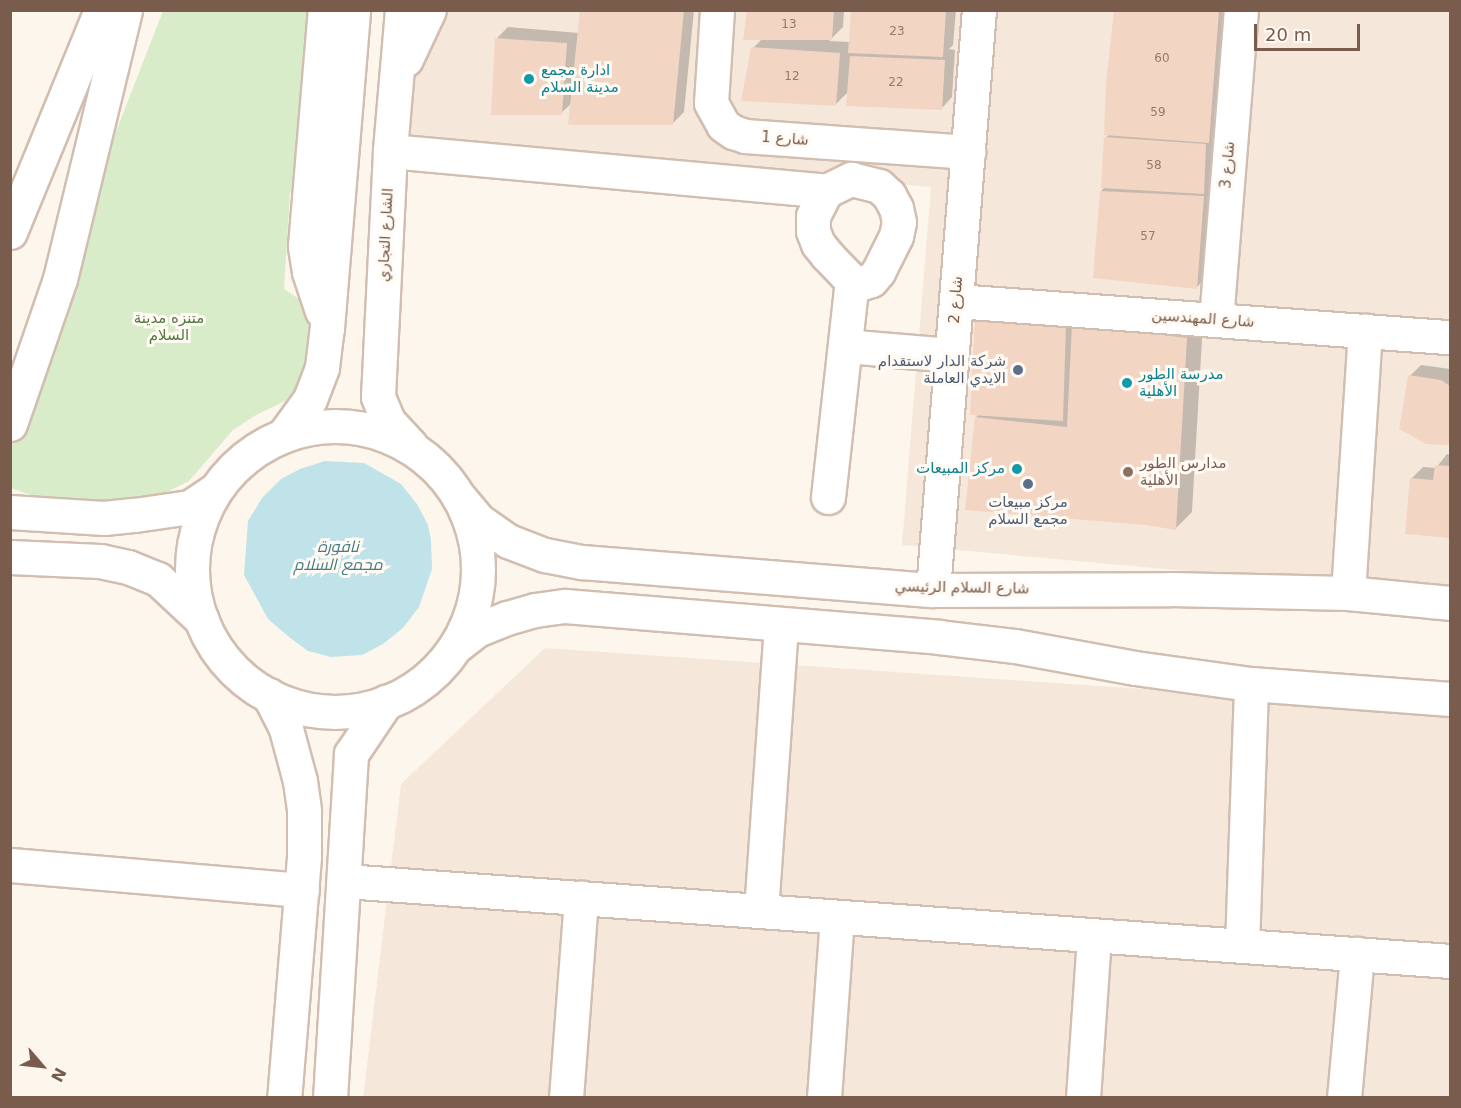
<!DOCTYPE html>
<meta charset="utf-8">
<style>
body{margin:0}
#map{position:relative;width:1461px;height:1108px;overflow:hidden;background:#fdf6ec;font-family:"DejaVu Sans",Cairo,sans-serif}
div>[style]{position:absolute}
.residential>*{inset:0;background:#f5e8da}
.green>*{inset:0;background:#d8ecc9}
.water>*{inset:0;background:#bfe3e8}
.shadow>*{inset:0;background:#0003}
.building>*{inset:0;background:#f3d5c3}
.roads{filter:drop-shadow(2px 0 #d1beb0) drop-shadow(-2px 0 #d1beb0) drop-shadow(0 2px #d1beb0) drop-shadow(0 -2px #d1beb0)}
.minor>*{height:33px;margin:-16.5px;padding:0 16.5px;transform-origin:16.5px;border-radius:16.5px;background:#fff}
.minor>.ring{margin:-16.5px;padding:0;box-sizing:content-box;background:none;border:33px solid #fff;border-radius:50%}
.dots>*{width:16px;height:16px;translate:-50% -50%;box-sizing:border-box;border:3px solid #fffaf3;border-radius:50%}
span{translate:-50% -50%;white-space:nowrap;text-align:center;line-height:1.15;-webkit-text-stroke:6px #fffaf3;paint-order:stroke}
.number-label{font-size:12px;color:#987a6a}
.number-label span{-webkit-text-stroke-width:0}
.culture-label{font-size:15px;color:#0d838f}
.left{translate:0 -50%;text-align:left}
.right{translate:-100% -50%;text-align:right}
.street-label{font-size:15px;color:#7a5c4d}
.park-label{font-size:15px;color:#537a41}
.service-label{font-size:15px;color:#4e5e75}
.education-label{font-size:15px;color:#785e54}
.water-label{font-size:16px;color:#437c86;font-style:italic}
.frame{position:absolute;inset:0;border:12px solid #7a5c4d;pointer-events:none}
.north{position:absolute;left:12px;top:1036px;width:60px;height:60px;-webkit-text-stroke:4px #fffaf3;paint-order:stroke;rotate:118deg;font-size:16px;font-weight:700;line-height:24px;text-align:center;color:#7a5c4d}
.north::after{content:'';display:block;margin:auto;width:21px;height:27px;background:#7a5c4d;clip-path:polygon(50% 0,100% 100%,50% 72%,0 100%)}
.scale{position:absolute;left:1254px;top:24px;width:106px;height:27px;box-sizing:border-box;border:3px solid #7a5c4d;border-top:0;padding-left:8px;font-size:18px;line-height:21px;white-space:nowrap;color:#7a5c4d;-webkit-text-stroke:4px #fffaf3;paint-order:stroke}
</style>
<div id="map">
<div class="residential">
<i style="clip-path:polygon(427px 11px,1450px 11px,1450px 595px,902px 545px,931px 187px,403px 143px)"></i>
<i style="clip-path:polygon(545px 648px,1450px 710px,1450px 1097px,363px 1098px,401px 784px)"></i>
</div>
<div class="green">
<i style="clip-path:polygon(163px 11px,308px 11px,304px 156px,290px 193px,284px 289px,302px 301px,317px 323px,304px 379px,285px 401px,256px 415px,233px 430px,189px 481px,135px 508px,53px 503px,11px 488px,10px 403px)"></i>
</div>
<div class="water">
<i style="clip-path:polygon(325px 461px,364px 463px,401px 484px,417px 504px,428px 525px,431px 540px,432px 569px,419px 607px,403px 628px,383px 644px,362px 655px,331px 657px,308px 651px,289px 637px,268px 619px,244px 575px,248px 521px,262px 498px,281px 479px,300px 469px)"></i>
</div>
<div class="shadow">
<i style="clip-path:polygon(581px 10px,694px 10px,684px 112px,673px 123px,572px 103px,561px 113px,497px 38px,508px 27px,579px 33px)"></i>
<i style="clip-path:polygon(748px 10px,844px 10px,843px 27px,829px 41px,850px 42px,852px 10px,956px 10px,953px 45px,949px 49px,955px 50px,952px 97px,941px 109px,849px 91px,836px 104px,753px 48px,762px 39px)"></i>
<i style="clip-path:polygon(1116px 10px,1229px 10px,1214px 181px,1210px 185px,1214px 185px,1207px 277px,1196px 288px,1101px 191px,1105px 187px,1106px 138px,1109px 134px)"></i>
<i style="clip-path:polygon(976px 319px,1203px 322px,1192px 512px,1175px 529px,976px 417px,979px 414px)"></i>
<i style="clip-path:polygon(1421px 365px,1450px 369px,1450px 443px,1426px 442px,1410px 376px)"></i>
<i style="clip-path:polygon(1447px 454px,1450px 455px,1450px 537px,1407px 533px,1412px 478px,1423px 467px,1436px 468px)"></i>
</div>
<div class="building">
<i style="clip-path:polygon(580px 10px,684px 10px,673px 125px,568px 125px)"></i>
<i style="clip-path:polygon(747px 10px,834px 10px,832px 40px,743px 40px)"></i>
<i style="clip-path:polygon(851px 10px,946px 10px,943px 57px,848px 53px)"></i>
<i style="clip-path:polygon(1114px 10px,1219px 10px,1209px 143px,1104px 135px,1106px 83px)"></i>
<i style="clip-path:polygon(495px 38px,567px 43px,562px 115px,491px 115px)"></i>
<i style="clip-path:polygon(751px 47px,840px 53px,836px 106px,741px 101px)"></i>
<i style="clip-path:polygon(850px 56px,945px 60px,942px 110px,846px 106px)"></i>
<i style="clip-path:polygon(1104px 137px,1206px 144px,1204px 194px,1101px 188px)"></i>
<i style="clip-path:polygon(1100px 191px,1204px 196px,1197px 289px,1093px 278px)"></i>
<i style="clip-path:polygon(975px 318px,1066px 324px,1063px 421px,970px 415px)"></i>
<i style="clip-path:polygon(1072px 324px,1187px 338px,1176px 530px,1146px 525px,965px 510px,975px 417px,1067px 427px)"></i>
<i style="clip-path:polygon(1408px 375px,1441px 380px,1450px 386px,1450px 445px,1426px 444px,1399px 429px)"></i>
<i style="clip-path:polygon(1435px 465px,1449px 466px,1450px 538px,1405px 534px,1410px 478px,1433px 480px)"></i>
</div>
<div class="roads">
<div class="minor">
<i style="left:402px;top:10px;width:142px;rotate:94.9deg"></i>
<i style="left:390px;top:151px;width:246px;rotate:92.8deg"></i>
<i style="left:378px;top:397px;width:26px;rotate:67deg"></i>
<i style="left:388px;top:421px;width:33px;rotate:47deg"></i>
<i style="left:717px;top:10px;width:93px;rotate:93.7deg"></i>
<i style="left:711px;top:103px;width:25px;rotate:61deg"></i>
<i style="left:723px;top:125px;width:12px;rotate:35deg"></i>
<i style="left:733px;top:132px;width:13px;rotate:18deg"></i>
<i style="left:745px;top:136px;width:224px;rotate:4.1deg"></i>
<i style="left:406px;top:59px;width:54px;rotate:-64.9deg"></i>
<i style="left:390px;top:151px;width:438px;rotate:5.2deg"></i>
<i style="left:851px;top:179px;width:29px;rotate:14deg"></i>
<i style="left:879px;top:186px;width:13px;rotate:42deg"></i>
<i style="left:889px;top:195px;width:15px;rotate:62deg"></i>
<i style="left:896px;top:208px;width:14px;rotate:78deg"></i>
<i style="left:899px;top:222px;width:14px;rotate:102deg"></i>
<i style="left:896px;top:236px;width:40px;rotate:116.6deg"></i>
<i style="left:878px;top:272px;width:11px;rotate:131deg"></i>
<i style="left:871px;top:280px;width:9px;rotate:162deg"></i>
<i style="left:862px;top:283px;width:10px;rotate:-169deg"></i>
<i style="left:852px;top:281px;width:36px;rotate:-134deg"></i>
<i style="left:827px;top:255px;width:14px;rotate:-129deg"></i>
<i style="left:818px;top:244px;width:14px;rotate:-111deg"></i>
<i style="left:813px;top:231px;width:15px;rotate:-90deg"></i>
<i style="left:813px;top:216px;width:28px;rotate:-63deg"></i>
<i style="left:826px;top:191px;width:28px;rotate:-26deg"></i>
<i style="left:10px;top:232px;width:240px;rotate:-67.7deg"></i>
<i style="left:956px;top:301px;width:495px;rotate:4.2deg"></i>
<i style="left:322px;top:311px;width:41px;rotate:-108.4deg"></i>
<i style="left:309px;top:272px;width:26px;rotate:-99deg"></i>
<i style="left:305px;top:246px;width:237px;rotate:-85.2deg"></i>
<i style="left:1216px;top:320px;width:311px;rotate:-85.4deg"></i>
<i style="left:845px;top:346px;width:107px;rotate:4.8deg"></i>
<i style="left:10px;top:424px;width:153px;rotate:-71deg"></i>
<i style="left:60px;top:279px;width:277px;rotate:-76.4deg"></i>
<i class="ring" style="left:192px;top:426px;width:253px;height:253px"></i>
<i style="left:284px;top:435px;width:44px;rotate:-54.2deg"></i>
<i style="left:310px;top:399px;width:34px;rotate:-69deg"></i>
<i style="left:322px;top:367px;width:39px;rotate:-83deg"></i>
<i style="left:327px;top:328px;width:319px;rotate:-85.3deg"></i>
<i style="left:459px;top:497px;width:30px;rotate:50deg"></i>
<i style="left:478px;top:520px;width:37px;rotate:35deg"></i>
<i style="left:508px;top:541px;width:40px;rotate:21deg"></i>
<i style="left:545px;top:555px;width:38px;rotate:11deg"></i>
<i style="left:582px;top:562px;width:352px;rotate:4.6deg"></i>
<i style="left:933px;top:590px;width:237px;rotate:-0.2deg"></i>
<i style="left:1170px;top:589px;width:178px;rotate:1.3deg"></i>
<i style="left:1348px;top:593px;width:102px;rotate:5.6deg"></i>
<i style="left:828px;top:497px;width:217px;rotate:-83.7deg"></i>
<i style="left:10px;top:512px;width:94px;rotate:3.7deg"></i>
<i style="left:104px;top:518px;width:31px;rotate:-6deg"></i>
<i style="left:135px;top:515px;width:56px;rotate:-8.3deg"></i>
<i style="left:190px;top:507px;width:30px;rotate:-34deg"></i>
<i style="left:10px;top:557px;width:90px;rotate:2.5deg"></i>
<i style="left:100px;top:561px;width:29px;rotate:12deg"></i>
<i style="left:128px;top:567px;width:32px;rotate:22deg"></i>
<i style="left:158px;top:579px;width:60px;rotate:43deg"></i>
<i style="left:933px;top:590px;width:582px;rotate:-85.47deg"></i>
<i style="left:1348px;top:593px;width:263px;rotate:-86.3deg"></i>
<i style="left:455px;top:647px;width:28px;rotate:-38deg"></i>
<i style="left:477px;top:630px;width:32px;rotate:-22deg"></i>
<i style="left:507px;top:618px;width:29px;rotate:-16deg"></i>
<i style="left:535px;top:610px;width:30px;rotate:-8deg"></i>
<i style="left:565px;top:606px;width:375px;rotate:4.7deg"></i>
<i style="left:939px;top:637px;width:77px;rotate:6.8deg"></i>
<i style="left:1015px;top:646px;width:122px;rotate:10.4deg"></i>
<i style="left:1135px;top:668px;width:117px;rotate:7.9deg"></i>
<i style="left:1251px;top:684px;width:200px;rotate:4.3deg"></i>
<i style="left:269px;top:695px;width:38px;rotate:63deg"></i>
<i style="left:286px;top:729px;width:54px;rotate:74.9deg"></i>
<i style="left:300px;top:781px;width:30px;rotate:82deg"></i>
<i style="left:304px;top:811px;width:46px;rotate:90deg"></i>
<i style="left:304px;top:857px;width:242px;rotate:94.7deg"></i>
<i style="left:10px;top:865px;width:293px;rotate:4.9deg"></i>
<i style="left:345px;top:881px;width:1108px;rotate:4.14deg"></i>
<i style="left:761px;top:911px;width:287px;rotate:-86deg"></i>
<i style="left:1242px;top:946px;width:262px;rotate:-88deg"></i>
<i style="left:330px;top:1098px;width:345px;rotate:-86.5deg"></i>
<i style="left:351px;top:754px;width:63px;rotate:-56.1deg"></i>
<i style="left:566px;top:1098px;width:201px;rotate:-85.7deg"></i>
<i style="left:824px;top:1098px;width:181px;rotate:-85.9deg"></i>
<i style="left:1083px;top:1098px;width:162px;rotate:-86.1deg"></i>
<i style="left:1344px;top:1098px;width:145px;rotate:-84.8deg"></i>
</div>
</div>
<div class="dots">
<i style="left:529px;top:79px;background:#0f9aa8"></i>
<i style="left:1018px;top:370px;background:#5c6f8a"></i>
<i style="left:1127px;top:383px;background:#0f9aa8"></i>
<i style="left:1017px;top:469px;background:#0f9aa8"></i>
<i style="left:1128px;top:472px;background:#8d6e63"></i>
<i style="left:1028px;top:484px;background:#5c6f8a"></i>
</div>
<div class="number-label">
<span style="left:789px;top:25px">13</span>
<span style="left:897px;top:32px">23</span>
<span style="left:1162px;top:59px">60</span>
<span style="left:792px;top:77px">12</span>
<span style="left:896px;top:83px">22</span>
<span style="left:1158px;top:113px">59</span>
<span style="left:1154px;top:166px">58</span>
<span style="left:1148px;top:237px">57</span>
</div>
<div class="culture-label">
<span class="left" style="left:541px;top:79px">ادارة مجمع<br>مدينة السلام</span>
<span class="left" style="left:1139px;top:383px">مدرسة الطور<br>الأهلية</span>
<span class="right" style="left:1005px;top:469px">مركز المبيعات</span>
</div>
<div class="street-label">
<span style="left:785px;top:139px;rotate:4deg">شارع 1</span>
<span style="left:1228px;top:165px;rotate:-85deg">شارع 3</span>
<span style="left:386px;top:235px;rotate:-87deg">الشارع التجاري</span>
<span style="left:956px;top:300px;rotate:-86deg">شارع 2</span>
<span style="left:1203px;top:319px;rotate:4deg">شارع المهندسين</span>
<span style="left:962px;top:588px;rotate:1deg">شارع السلام الرئيسي</span>
</div>
<div class="park-label">
<span style="left:169px;top:327px">متنزه مدينة<br>السلام</span>
</div>
<div class="service-label">
<span class="right" style="left:1006px;top:370px">شركة الدار لاستقدام<br>الايدي العاملة</span>
<span style="left:1028px;top:511px">مركز مبيعات<br>مجمع السلام</span>
</div>
<div class="education-label">
<span class="left" style="left:1140px;top:472px">مدارس الطور<br>الأهلية</span>
</div>
<div class="water-label">
<span style="left:338px;top:556px">نافورة<br>مجمع السلام</span>
</div>
<div class="frame"></div>
<div class="north">N</div>
<div class="scale">20 m</div>
</div>
